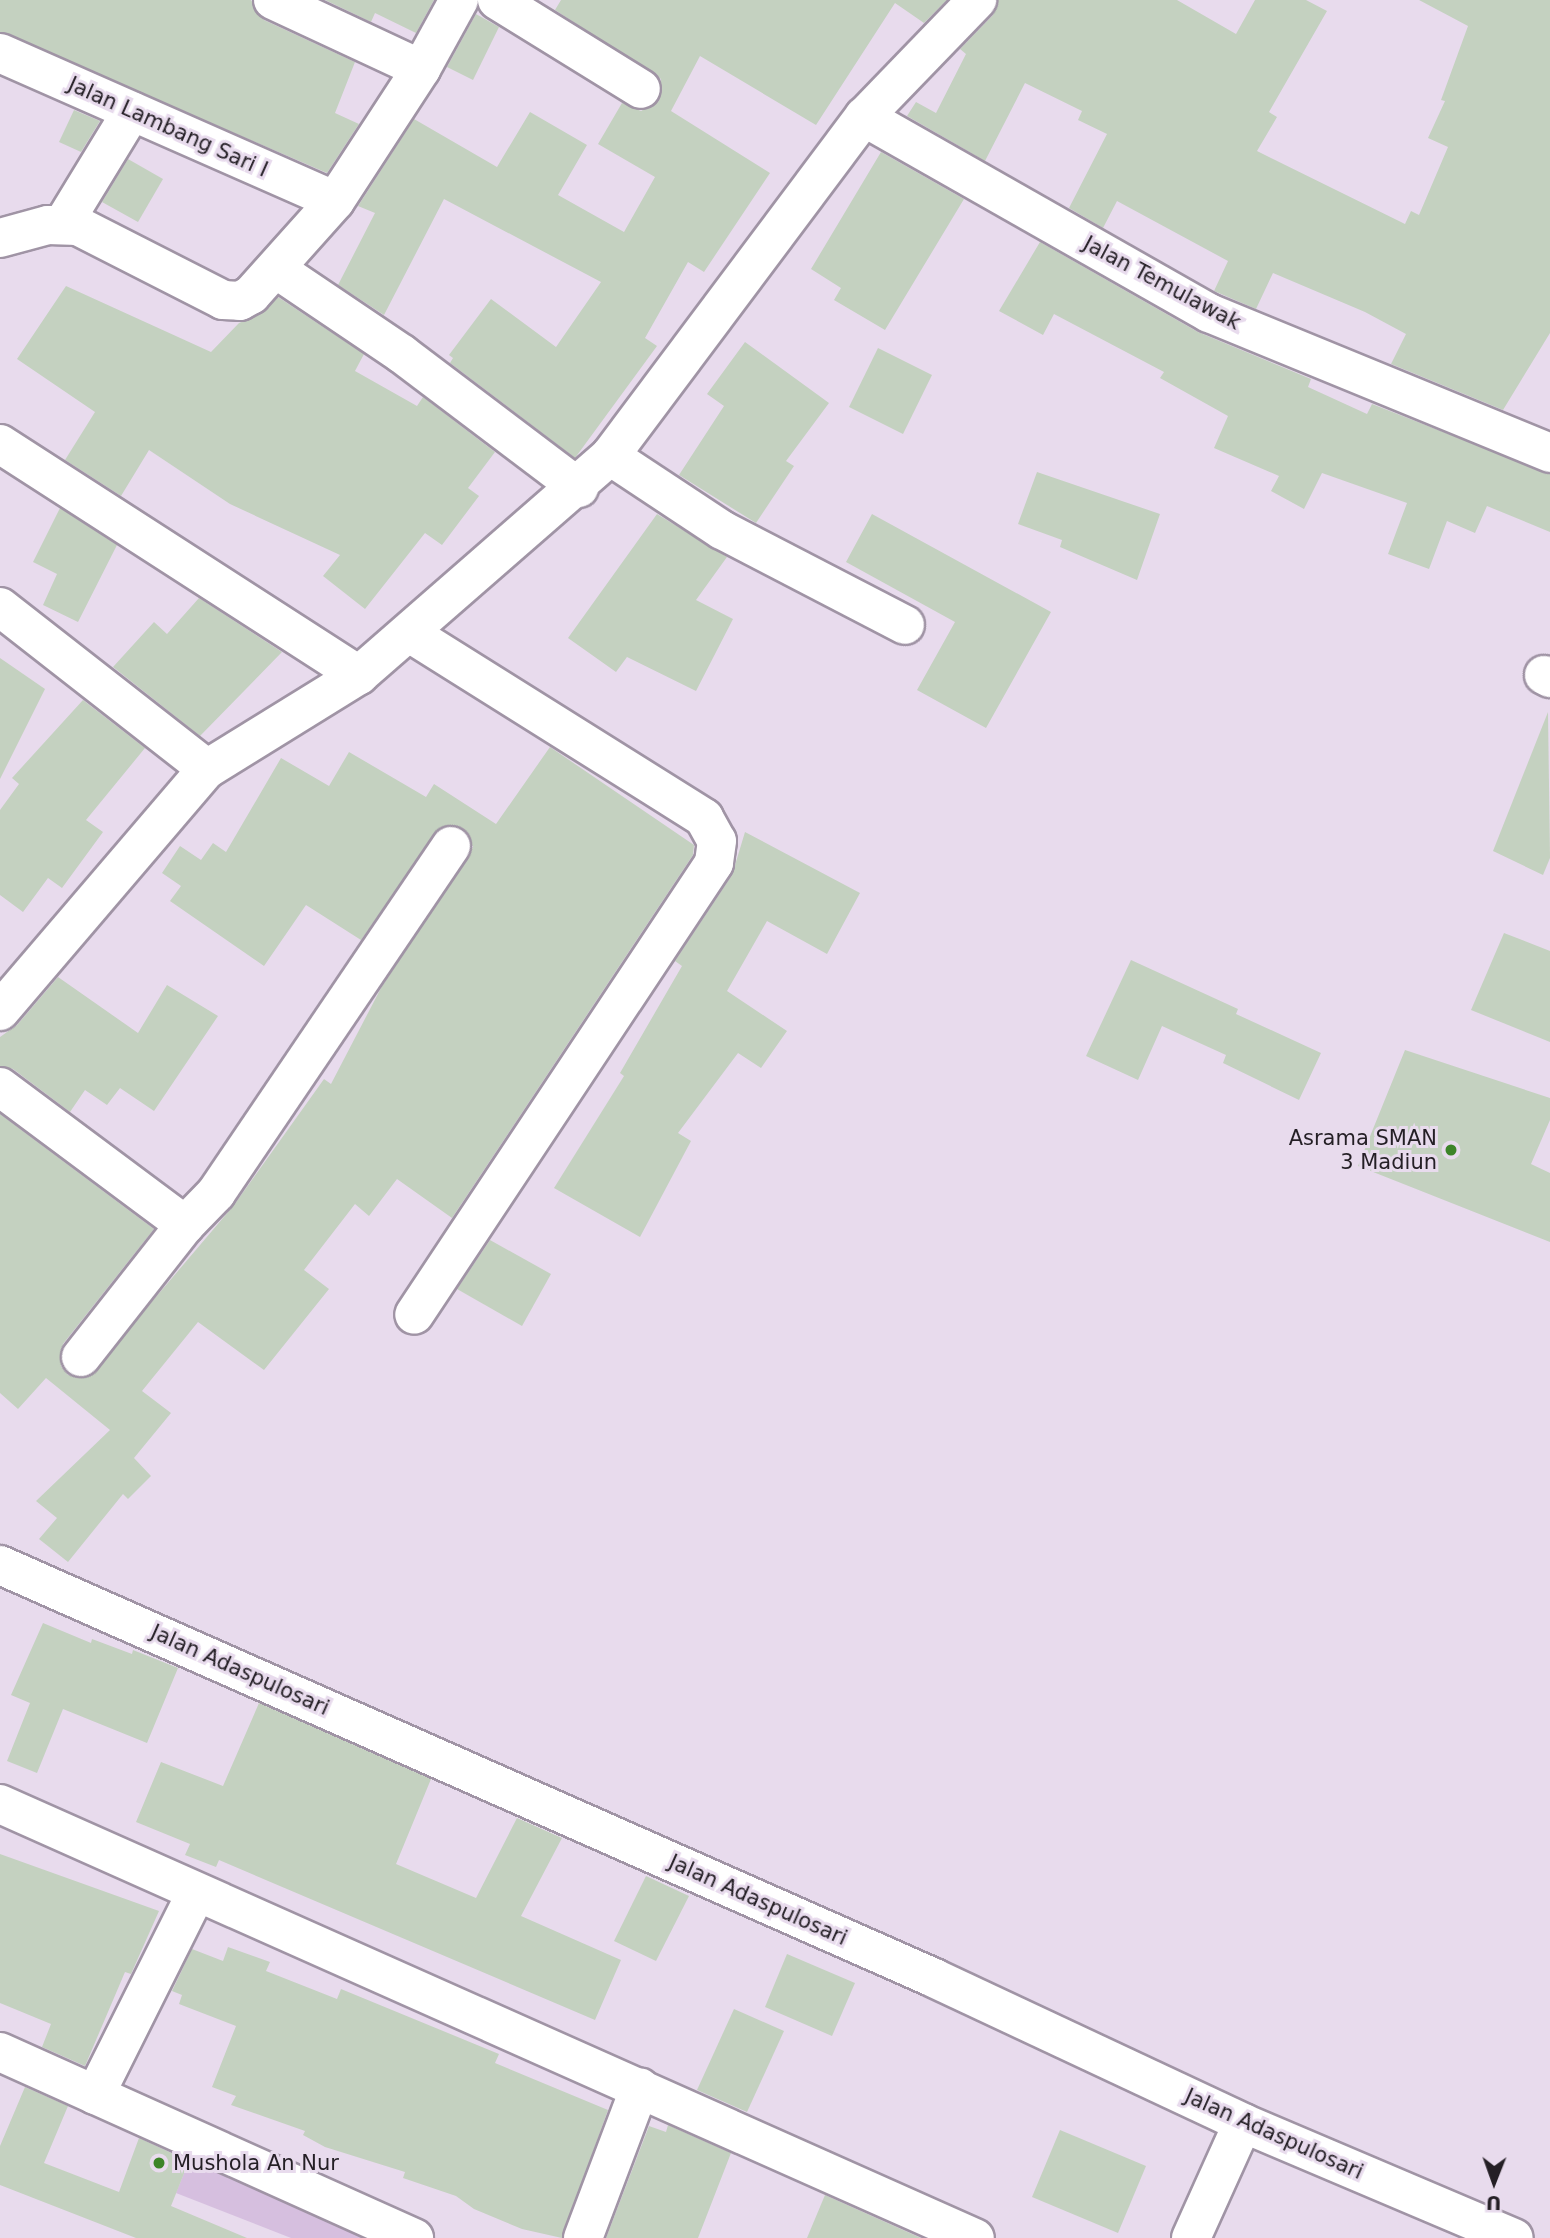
<!DOCTYPE html>
<style>
body{margin:0}
#map{position:relative;width:1550px;height:2238px;overflow:hidden;background:#e8dbed;font-family:"DejaVu Sans",sans-serif}
div>[style]{position:absolute}
.green>*{inset:0;background:#d6bfdf}
.building>*{inset:0;background:#c4d1c0}
.roads{filter:drop-shadow(2px 0 #a094a5) drop-shadow(-2px 0 #a094a5) drop-shadow(0 2px #a094a5) drop-shadow(0 -2px #a094a5)}
.minor>*{height:38px;margin:-19px;padding:0 19px;transform-origin:19px;border-radius:19px;background:#fff}
.dots>*{width:19px;height:19px;translate:-50% -50%;box-sizing:border-box;border:4px solid #e8dbed;border-radius:50%}
span{translate:-50% -50%;white-space:nowrap;text-align:center;line-height:1.15;-webkit-text-stroke:6px #e8dbed;paint-order:stroke}
.street-label{font-size:21px;color:#241f25}
.poi-label{font-size:21px;color:#241f25}
.right{translate:-100% -50%;text-align:right}
.left{translate:0 -50%;text-align:left}
.north{position:absolute;left:1459px;top:2147px;width:70px;height:70px;-webkit-text-stroke:5px #e8dbed;paint-order:stroke;rotate:181deg;font-size:19px;font-weight:700;line-height:28px;text-align:center;color:#241f25}
.north::after{content:'';display:block;margin:auto;width:24px;height:32px;background:#241f25;clip-path:polygon(50% 0,100% 100%,50% 72%,0 100%)}
</style>
<div id="map">
<div class="green">
<i style="clip-path:polygon(193px 2151px,395px 2238px,291px 2238px,176px 2193px)"></i>
</div>
<div class="building">
<i style="clip-path:polygon(0 0,251px 0,264px 20px,355px 62px,335px 113px,359px 124px,327px 173px,0 32px)"></i>
<i style="clip-path:polygon(325px 0,434px 0,416px 33px,375px 13px,371px 22px)"></i>
<i style="clip-path:polygon(561px 0,947px 0,924px 23px,895px 3px,816px 125px,700px 56px,671px 111px,770px 173px,704px 272px,688px 262px,645px 338px,657px 346px,575px 458px,450px 363px,453px 358px,449px 355px,491px 299px,556px 347px,601px 282px,444px 199px,384px 315px,338px 285px,375px 213px,358px 206px,414px 119px,497px 167px,530px 112px,587px 145px,558px 195px,624px 232px,655px 177px,598px 144px,622px 103px,641px 111px,659px 101px,661px 79px,555px 10px)"></i>
<i style="clip-path:polygon(998px 0,1177px 0,1236px 34px,1255px 0,1306px 0,1327px 11px,1269px 112px,1277px 117px,1257px 151px,1405px 224px,1411px 211px,1419px 215px,1448px 147px,1428px 138px,1445px 101px,1441px 100px,1468px 26px,1419px 0,1550px 0,1550px 333px,1503px 410px,1391px 364px,1406px 334px,1365px 312px,1273px 273px,1256px 309px,1214px 291px,1228px 261px,1117px 201px,1103px 228px,1069px 208px,1107px 134px,1078px 120px,1082px 111px,1025px 83px,985px 161px,907px 116px,916px 102px,936px 113px,966px 54px,960px 49px,993px 15px)"></i>
<i style="clip-path:polygon(476px 14px,499px 27px,473px 80px,447px 67px)"></i>
<i style="clip-path:polygon(74px 110px,100px 121px,81px 152px,59px 142px)"></i>
<i style="clip-path:polygon(881px 152px,964px 199px,885px 330px,834px 300px,841px 288px,811px 269px)"></i>
<i style="clip-path:polygon(128px 159px,163px 179px,138px 222px,102px 202px)"></i>
<i style="clip-path:polygon(1040px 242px,1198px 332px,1311px 379px,1308px 387px,1367px 414px,1372px 404px,1550px 474px,1550px 532px,1487px 506px,1475px 533px,1447px 521px,1429px 569px,1388px 554px,1407px 503px,1322px 473px,1304px 509px,1271px 491px,1279px 476px,1214px 448px,1228px 416px,1160px 378px,1164px 372px,1054px 314px,1043px 335px,999px 311px)"></i>
<i style="clip-path:polygon(66px 286px,211px 352px,239px 323px,261px 314px,278px 297px,364px 354px,355px 371px,417px 406px,423px 397px,495px 452px,468px 488px,479px 496px,442px 545px,425px 533px,365px 609px,323px 576px,340px 555px,230px 504px,149px 450px,121px 496px,65px 460px,95px 412px,17px 359px)"></i>
<i style="clip-path:polygon(745px 342px,829px 403px,786px 461px,794px 466px,756px 523px,679px 475px,724px 406px,707px 394px)"></i>
<i style="clip-path:polygon(878px 348px,932px 375px,903px 434px,849px 407px)"></i>
<i style="clip-path:polygon(1037px 472px,1160px 514px,1137px 580px,1060px 547px,1062px 540px,1018px 524px)"></i>
<i style="clip-path:polygon(60px 508px,117px 545px,78px 622px,43px 605px,57px 574px,33px 562px)"></i>
<i style="clip-path:polygon(657px 514px,727px 557px,696px 600px,733px 619px,696px 691px,627px 657px,616px 672px,568px 638px)"></i>
<i style="clip-path:polygon(872px 514px,1051px 612px,986px 728px,917px 690px,955px 622px,846px 562px)"></i>
<i style="clip-path:polygon(199px 598px,282px 652px,200px 736px,113px 667px,154px 622px,167px 634px)"></i>
<i style="clip-path:polygon(0 658px,45px 689px,0 779px)"></i>
<i style="clip-path:polygon(83px 700px,145px 748px,86px 820px,103px 832px,62px 888px,48px 878px,23px 912px,0 895px,0 810px,19px 784px,12px 778px)"></i>
<i style="clip-path:polygon(1548px 712px,1550px 858px,1543px 875px,1493px 851px)"></i>
<i style="clip-path:polygon(550px 747px,694px 845px,693px 855px,452px 1218px,397px 1179px,369px 1216px,355px 1204px,304px 1270px,329px 1289px,264px 1370px,198px 1322px,142px 1391px,171px 1413px,134px 1458px,151px 1476px,128px 1499px,123px 1494px,68px 1562px,39px 1539px,57px 1518px,36px 1501px,110px 1430px,46px 1378px,18px 1409px,0 1393px,0 1114px,154px 1229px,63px 1344px,61px 1366px,68px 1375px,88px 1377px,234px 1205px,324px 1079px,331px 1084px,381px 988px,473px 847px,463px 828px,441px 827px,361px 940px,306px 905px,264px 966px,170px 901px,181px 886px,162px 873px,180px 846px,201px 860px,213px 843px,226px 852px,281px 758px,329px 786px,349px 752px,426px 797px,434px 784px,496px 824px)"></i>
<i style="clip-path:polygon(745px 832px,860px 893px,827px 954px,767px 921px,727px 991px,787px 1031px,761px 1068px,738px 1053px,678px 1133px,691px 1141px,640px 1237px,554px 1188px,624px 1076px,620px 1073px,682px 966px,675px 961px,732px 875px)"></i>
<i style="clip-path:polygon(1504px 933px,1550px 951px,1550px 1042px,1471px 1010px)"></i>
<i style="clip-path:polygon(1131px 960px,1238px 1009px,1236px 1014px,1321px 1053px,1299px 1100px,1223px 1063px,1226px 1055px,1162px 1026px,1138px 1080px,1086px 1056px)"></i>
<i style="clip-path:polygon(58px 977px,138px 1033px,167px 985px,218px 1016px,154px 1111px,120px 1088px,107px 1105px,85px 1090px,70px 1112px,13px 1069px,0 1066px,0 1037px,17px 1025px)"></i>
<i style="clip-path:polygon(1405px 1050px,1550px 1098px,1550px 1120px,1531px 1164px,1550px 1173px,1550px 1242px,1358px 1166px)"></i>
<i style="clip-path:polygon(490px 1240px,551px 1274px,522px 1326px,457px 1289px)"></i>
<i style="clip-path:polygon(43px 1623px,91px 1643px,92px 1639px,132px 1654px,133px 1650px,178px 1668px,147px 1743px,63px 1709px,37px 1773px,7px 1761px,30px 1703px,11px 1695px)"></i>
<i style="clip-path:polygon(259px 1703px,431px 1779px,396px 1864px,476px 1898px,517px 1818px,562px 1838px,521px 1916px,621px 1960px,595px 2020px,219px 1860px,216px 1867px,185px 1855px,190px 1844px,136px 1822px,161px 1762px,223px 1786px)"></i>
<i style="clip-path:polygon(0 1854px,159px 1911px,131px 1974px,125px 1972px,85px 2066px,42px 2047px,51px 2024px,0 2003px)"></i>
<i style="clip-path:polygon(646px 1876px,689px 1896px,656px 1961px,614px 1941px)"></i>
<i style="clip-path:polygon(228px 1947px,270px 1962px,266px 1971px,337px 1999px,341px 1989px,499px 2054px,495px 2063px,608px 2110px,562px 2238px,522px 2229px,474px 2209px,456px 2196px,403px 2178px,405px 2172px,325px 2147px,303px 2135px,305px 2131px,231px 2105px,236px 2096px,212px 2087px,236px 2026px,179px 2004px,182px 1995px,172px 1991px,192px 1949px,223px 1961px)"></i>
<i style="clip-path:polygon(787px 1954px,855px 1983px,832px 2036px,765px 2007px)"></i>
<i style="clip-path:polygon(734px 2009px,784px 2031px,747px 2112px,697px 2090px)"></i>
<i style="clip-path:polygon(25px 2087px,68px 2106px,44px 2163px,119px 2192px,139px 2138px,189px 2161px,171px 2206px,247px 2238px,136px 2238px,0 2185px,0 2146px)"></i>
<i style="clip-path:polygon(668px 2125px,731px 2153px,698px 2238px,606px 2238px,649px 2126px,666px 2132px)"></i>
<i style="clip-path:polygon(1060px 2130px,1146px 2166px,1118px 2233px,1032px 2197px)"></i>
<i style="clip-path:polygon(825px 2195px,921px 2238px,807px 2238px)"></i>
</div>
<div class="roads">
<div class="minor">
<i style="left:273px;top:0;width:163px;rotate:25deg"></i>
<i style="left:497px;top:0;width:169px;rotate:31.7deg"></i>
<i style="left:0;top:53px;width:366px;rotate:23.8deg"></i>
<i style="left:864px;top:117px;width:397px;rotate:29.6deg"></i>
<i style="left:1209px;top:313px;width:369px;rotate:22.3deg"></i>
<i style="left:63px;top:224px;width:132px;rotate:-58.6deg"></i>
<i style="left:0;top:238px;width:50px;rotate:-15.2deg"></i>
<i style="left:48px;top:225px;width:30px;rotate:2deg"></i>
<i style="left:78px;top:226px;width:163px;rotate:27deg"></i>
<i style="left:223px;top:300px;width:17px;rotate:3deg"></i>
<i style="left:240px;top:301px;width:13px;rotate:-29deg"></i>
<i style="left:251px;top:295px;width:126px;rotate:-48.2deg"></i>
<i style="left:335px;top:201px;width:158px;rotate:-56.9deg"></i>
<i style="left:421px;top:69px;width:79px;rotate:-61.2deg"></i>
<i style="left:276px;top:269px;width:152px;rotate:34deg"></i>
<i style="left:402px;top:354px;width:222px;rotate:37.1deg"></i>
<i style="left:0;top:444px;width:427px;rotate:32.8deg"></i>
<i style="left:610px;top:456px;width:134px;rotate:33.5deg"></i>
<i style="left:722px;top:530px;width:206px;rotate:27.4deg"></i>
<i style="left:0;top:607px;width:263px;rotate:38deg"></i>
<i style="left:411px;top:634px;width:346px;rotate:32.1deg"></i>
<i style="left:704px;top:818px;width:26px;rotate:61deg"></i>
<i style="left:717px;top:841px;width:22px;rotate:98deg"></i>
<i style="left:714px;top:863px;width:542px;rotate:123.57deg"></i>
<i style="left:1544px;top:675px;width:7px;rotate:27deg"></i>
<i style="left:0;top:1011px;width:318px;rotate:-49.5deg"></i>
<i style="left:207px;top:769px;width:179px;rotate:-31.7deg"></i>
<i style="left:359px;top:675px;width:333px;rotate:-41.1deg"></i>
<i style="left:610px;top:456px;width:424px;rotate:-53.2deg"></i>
<i style="left:864px;top:117px;width:163px;rotate:-46deg"></i>
<i style="left:0;top:1087px;width:231px;rotate:36.7deg"></i>
<i style="left:185px;top:1225px;width:45px;rotate:-45.9deg"></i>
<i style="left:216px;top:1193px;width:419px;rotate:-55.9deg"></i>
<i style="left:81px;top:1357px;width:168px;rotate:-51.8deg"></i>
<i style="left:0;top:1565px;width:1021px;rotate:23.85deg"></i>
<i style="left:934px;top:1978px;width:341px;rotate:25.1deg"></i>
<i style="left:1243px;top:2123px;width:294px;rotate:23deg"></i>
<i style="left:0;top:1804px;width:1067px;rotate:24deg"></i>
<i style="left:0;top:2052px;width:454px;rotate:24.2deg"></i>
<i style="left:95px;top:2095px;width:226px;rotate:-63.4deg"></i>
<i style="left:583px;top:2238px;width:161px;rotate:-69.3deg"></i>
<i style="left:1191px;top:2238px;width:126px;rotate:-65.7deg"></i>
</div>
</div>
<div class="dots">
<i style="left:1451px;top:1150px;background:#3d8429"></i>
<i style="left:159px;top:2163px;background:#3d8429"></i>
</div>
<div class="street-label">
<span style="left:168px;top:127px;rotate:24deg">Jalan Lambang Sari I</span>
<span style="left:1162px;top:283px;rotate:28deg">Jalan Temulawak</span>
<span style="left:240px;top:1670px;rotate:24deg">Jalan Adaspulosari</span>
<span style="left:758px;top:1900px;rotate:24deg">Jalan Adaspulosari</span>
<span style="left:1274px;top:2134px;rotate:24deg">Jalan Adaspulosari</span>
</div>
<div class="poi-label">
<span class="right" style="left:1437px;top:1150px">Asrama SMAN<br>3 Madiun</span>
<span class="left" style="left:173px;top:2163px">Mushola An Nur</span>
</div>
<div class="north">U</div>
</div>
